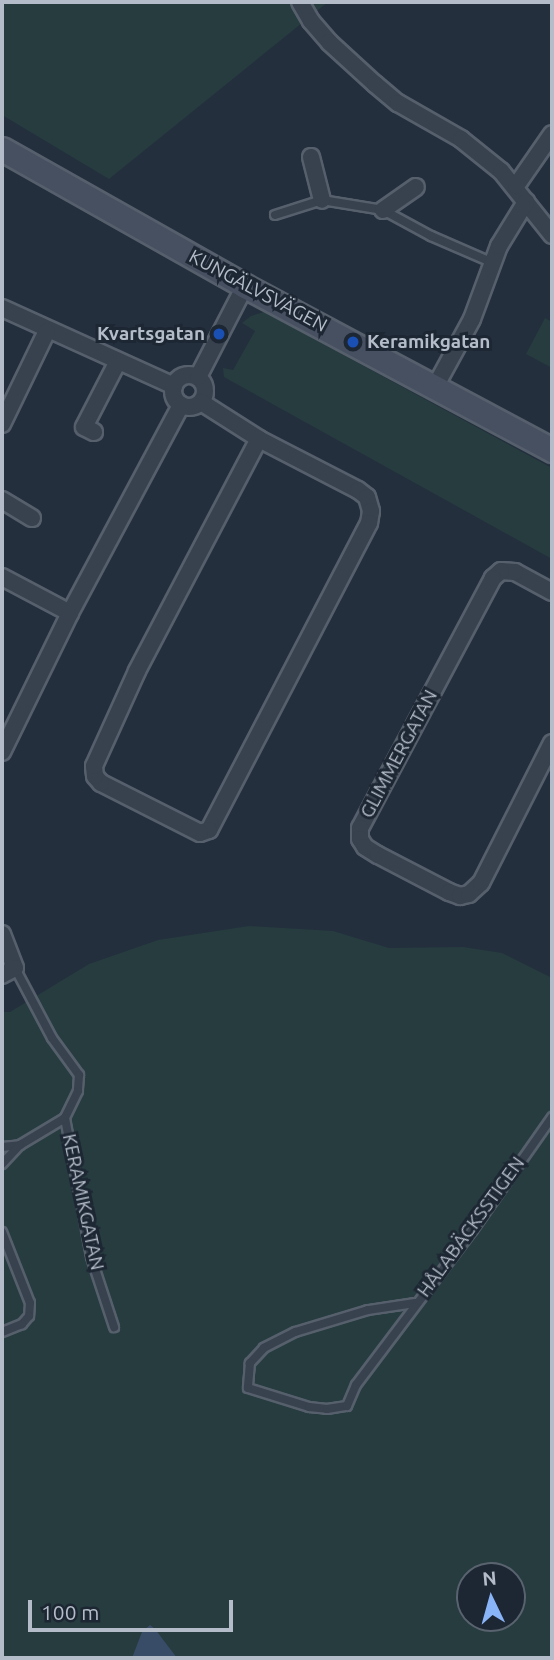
<!DOCTYPE html>
<meta charset="utf-8">
<style>
body{margin:0}
#map{position:relative;width:554px;height:1660px;overflow:hidden;background:#242f3e;font-family:Ubuntu,sans-serif}
div>[style]{position:absolute}
.green>*{inset:0;background:#263c3f}
.water>*{inset:0;background:#394c67}
.roads{filter:drop-shadow(2px 0 #565f6c) drop-shadow(-2px 0 #565f6c) drop-shadow(0 2px #565f6c) drop-shadow(0 -2px #565f6c)}
.service>*{height:8px;margin:-4px;padding:0 4px;transform-origin:4px;border-radius:4px;background:#38414e}
.minor>*{height:16px;margin:-8px;padding:0 8px;transform-origin:8px;border-radius:8px;background:#38414e}
.minor>.ring{margin:-8px;padding:0;box-sizing:content-box;background:none;border:16px solid #38414e;border-radius:50%}
.secondary>*{height:23px;margin:-11.5px;padding:0 11.5px;transform-origin:11.5px;border-radius:11.5px;background:#465061}
.dots>*{width:19px;height:19px;translate:-50% -50%;box-sizing:border-box;border:4px solid #1d2633;border-radius:50%}
span{translate:-50% -50%;white-space:nowrap;text-align:center;line-height:1.15;-webkit-text-stroke:6px #1d2633;paint-order:stroke}
.street-label{font-size:19px;color:#b4bcc9}
.poi-label{font-size:19px;color:#b4bcc9;font-weight:700}
.right{translate:-100% -50%;text-align:right}
.left{translate:0 -50%;text-align:left}
.frame{position:absolute;inset:0;border:4px solid #b4bcc9;pointer-events:none}
.north{position:absolute;left:456px;top:1562px;width:70px;height:70px;box-sizing:border-box;background:#1d2633;border:2px solid #59626f;border-radius:50%;rotate:355deg;font-size:19px;font-weight:700;line-height:28px;text-align:center;color:#b4bcc9}
.north::after{content:'';display:block;margin:auto;width:24px;height:32px;background:#8ab4f8;clip-path:polygon(50% 0,100% 100%,50% 72%,0 100%)}
.scale{position:absolute;left:28px;top:1600px;width:205px;height:32px;box-sizing:border-box;border:4px solid #b4bcc9;border-top:0;padding-left:9px;font-size:21px;line-height:24px;white-space:nowrap;color:#b4bcc9;-webkit-text-stroke:5px #1d2633;paint-order:stroke}
</style>
<div id="map">
<div class="green">
<i style="clip-path:polygon(2px 2px,328px 2px,109px 179px,2px 115px)"></i>
<i style="clip-path:polygon(264px 312px,552px 468px,552px 559px,224px 377px,223px 368px,233px 370px,255px 331px,242px 323px,251px 316px)"></i>
<i style="clip-path:polygon(545px 318px,552px 322px,552px 368px,526px 354px)"></i>
<i style="clip-path:polygon(evenodd,249px 926px,333px 931px,389px 948px,463px 947px,502px 953px,552px 978px,552px 1658px,2px 1658px,2px 1012px,10px 1012px,89px 964px,158px 940px,249px 926px,470px 1576px,512px 1576px,512px 1618px,470px 1618px,470px 1576px)"></i>
</div>
<div class="water">
<i style="clip-path:polygon(150px 1625px,155px 1629px,177px 1658px,132px 1658px,142px 1632px)"></i>
</div>
<div class="roads">
<div class="service">
<i style="left:275px;top:215px;width:49px;rotate:-17.7deg"></i>
<i style="left:322px;top:200px;width:62px;rotate:9.3deg"></i>
<i style="left:383px;top:210px;width:55px;rotate:28.4deg"></i>
<i style="left:431px;top:236px;width:65px;rotate:23.4deg"></i>
<i style="left:15px;top:968px;width:79px;rotate:62.1deg"></i>
<i style="left:52px;top:1038px;width:46px;rotate:53.9deg"></i>
<i style="left:79px;top:1075px;width:16px;rotate:94deg"></i>
<i style="left:78px;top:1091px;width:30px;rotate:116deg"></i>
<i style="left:65px;top:1118px;width:141px;rotate:79.4deg"></i>
<i style="left:91px;top:1257px;width:74px;rotate:71.8deg"></i>
<i style="left:2px;top:1147px;width:18px;rotate:-6deg"></i>
<i style="left:20px;top:1145px;width:52px;rotate:-31deg"></i>
<i style="left:2px;top:1164px;width:26px;rotate:-47deg"></i>
<i style="left:2px;top:1232px;width:76px;rotate:68.5deg"></i>
<i style="left:30px;top:1303px;width:13px;rotate:94deg"></i>
<i style="left:29px;top:1316px;width:11px;rotate:131deg"></i>
<i style="left:22px;top:1324px;width:22px;rotate:158deg"></i>
<i style="left:415px;top:1303px;width:48px;rotate:171.5deg"></i>
<i style="left:368px;top:1310px;width:76px;rotate:163.2deg"></i>
<i style="left:295px;top:1332px;width:35px;rotate:153deg"></i>
<i style="left:264px;top:1348px;width:21px;rotate:133deg"></i>
<i style="left:250px;top:1363px;width:25px;rotate:95deg"></i>
<i style="left:248px;top:1388px;width:64px;rotate:17.3deg"></i>
<i style="left:309px;top:1407px;width:18px;rotate:6deg"></i>
<i style="left:327px;top:1409px;width:20px;rotate:-9deg"></i>
<i style="left:347px;top:1406px;width:23px;rotate:-67deg"></i>
<i style="left:356px;top:1385px;width:194px;rotate:-53deg"></i>
<i style="left:473px;top:1230px;width:138px;rotate:-55deg"></i>
</div>
<div class="minor">
<i style="left:300px;top:2px;width:22px;rotate:60deg"></i>
<i style="left:311px;top:21px;width:28px;rotate:49deg"></i>
<i style="left:329px;top:42px;width:62px;rotate:42.4deg"></i>
<i style="left:375px;top:84px;width:30px;rotate:40deg"></i>
<i style="left:398px;top:103px;width:73px;rotate:29.7deg"></i>
<i style="left:461px;top:139px;width:51px;rotate:38.7deg"></i>
<i style="left:501px;top:171px;width:82px;rotate:51.4deg"></i>
<i style="left:311px;top:157px;width:44px;rotate:75.7deg"></i>
<i style="left:516px;top:186px;width:63px;rotate:-55.3deg"></i>
<i style="left:383px;top:210px;width:40px;rotate:-34.9deg"></i>
<i style="left:2px;top:308px;width:189px;rotate:24.4deg"></i>
<i class="ring" style="left:173px;top:375px;width:16px;height:16px"></i>
<i style="left:198px;top:377px;width:102px;rotate:-62.7deg"></i>
<i style="left:435px;top:387px;width:77px;rotate:-61.4deg"></i>
<i style="left:472px;top:319px;width:78px;rotate:-69.7deg"></i>
<i style="left:499px;top:246px;width:52px;rotate:-58.5deg"></i>
<i style="left:201px;top:402px;width:69px;rotate:32.5deg"></i>
<i style="left:259px;top:439px;width:111px;rotate:27.3deg"></i>
<i style="left:358px;top:490px;width:11px;rotate:38deg"></i>
<i style="left:367px;top:497px;width:15px;rotate:74deg"></i>
<i style="left:371px;top:511px;width:12px;rotate:99deg"></i>
<i style="left:369px;top:523px;width:346px;rotate:117.5deg"></i>
<i style="left:209px;top:830px;width:9px;rotate:162deg"></i>
<i style="left:200px;top:833px;width:111px;rotate:-153.2deg"></i>
<i style="left:101px;top:783px;width:9px;rotate:-131deg"></i>
<i style="left:95px;top:776px;width:10px;rotate:-96deg"></i>
<i style="left:94px;top:766px;width:104px;rotate:-65.6deg"></i>
<i style="left:137px;top:671px;width:262px;rotate:-62.3deg"></i>
<i style="left:2px;top:424px;width:103px;rotate:-64.2deg"></i>
<i style="left:94px;top:432px;width:11px;rotate:-153deg"></i>
<i style="left:84px;top:427px;width:74px;rotate:-62.7deg"></i>
<i style="left:2px;top:500px;width:35px;rotate:31deg"></i>
<i style="left:2px;top:577px;width:77px;rotate:27.9deg"></i>
<i style="left:552px;top:592px;width:42px;rotate:-151.6deg"></i>
<i style="left:515px;top:572px;width:14px;rotate:-176deg"></i>
<i style="left:501px;top:571px;width:11px;rotate:139deg"></i>
<i style="left:493px;top:578px;width:283px;rotate:118deg"></i>
<i style="left:360px;top:828px;width:11px;rotate:90deg"></i>
<i style="left:360px;top:839px;width:9px;rotate:58deg"></i>
<i style="left:365px;top:847px;width:15px;rotate:32deg"></i>
<i style="left:378px;top:855px;width:80px;rotate:27.5deg"></i>
<i style="left:449px;top:892px;width:12px;rotate:20deg"></i>
<i style="left:460px;top:896px;width:9px;rotate:-13deg"></i>
<i style="left:469px;top:894px;width:16px;rotate:-43deg"></i>
<i style="left:481px;top:883px;width:157px;rotate:-63.1deg"></i>
<i style="left:2px;top:752px;width:155px;rotate:-63.9deg"></i>
<i style="left:70px;top:613px;width:236px;rotate:-61.9deg"></i>
<i style="left:2px;top:934px;width:36px;rotate:69deg"></i>
<i style="left:15px;top:968px;width:15px;rotate:152deg"></i>
</div>
<div class="secondary">
<i style="left:2px;top:149px;width:279px;rotate:29.4deg"></i>
<i style="left:245px;top:286px;width:348px;rotate:28.1deg"></i>
</div>
</div>
<div class="dots">
<i style="left:219px;top:334px;background:#1a4fb4"></i>
<i style="left:353px;top:342px;background:#1a4fb4"></i>
</div>
<div class="street-label">
<span style="left:258px;top:291px;rotate:28deg">KUNGÄLVSVÄGEN</span>
<span style="left:399px;top:754px;rotate:-62deg">GLIMMERGATAN</span>
<span style="left:83px;top:1202px;rotate:78deg">KERAMIKGATAN</span>
<span style="left:471px;top:1227px;rotate:-54deg">HÅLABÄCKSSTIGEN</span>
</div>
<div class="poi-label">
<span class="right" style="left:205px;top:334px">Kvartsgatan</span>
<span class="left" style="left:367px;top:342px">Keramikgatan</span>
</div>
<div class="frame"></div>
<div class="north">N</div>
<div class="scale">100 m</div>
</div>
